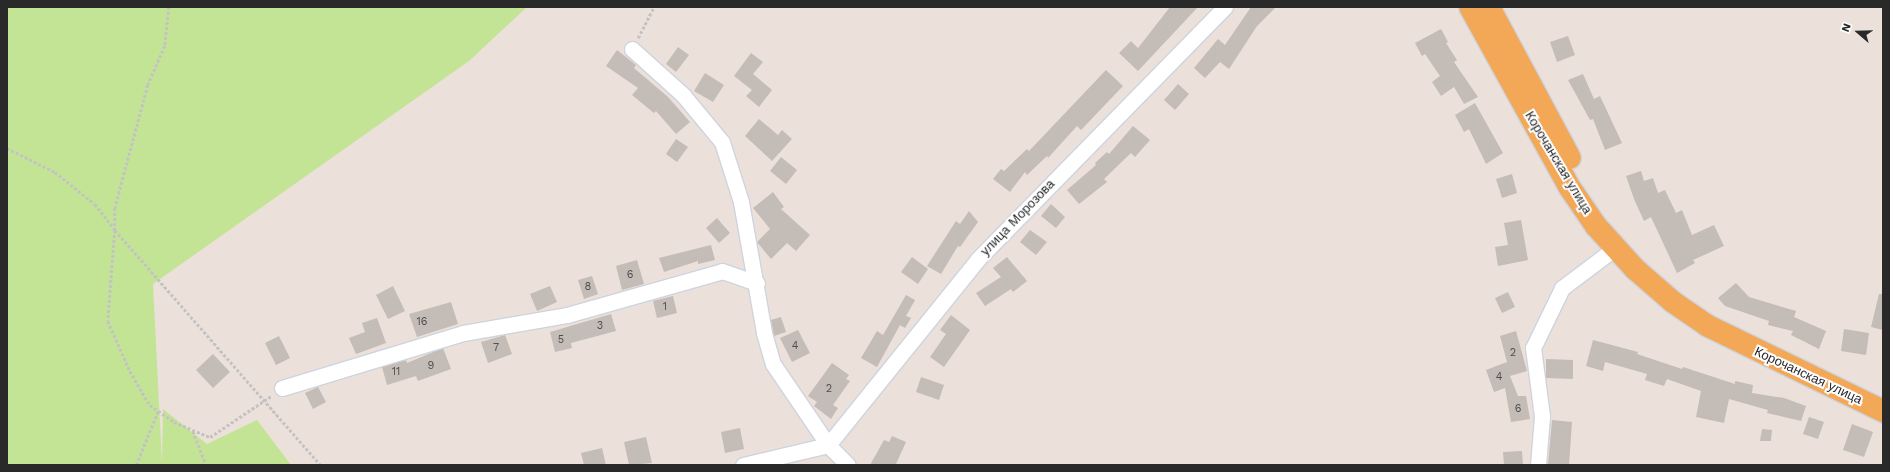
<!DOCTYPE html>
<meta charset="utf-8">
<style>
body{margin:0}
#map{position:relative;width:1890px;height:472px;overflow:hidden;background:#ece0da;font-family:"Work Sans",sans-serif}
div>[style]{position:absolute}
.green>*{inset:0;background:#c4e495}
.building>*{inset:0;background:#c4bcb6}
.path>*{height:2.5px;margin-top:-1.25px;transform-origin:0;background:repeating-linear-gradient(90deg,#c3c3c3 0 3px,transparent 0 5px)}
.roads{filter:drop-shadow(1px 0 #cdd4df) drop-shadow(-1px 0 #cdd4df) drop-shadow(0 1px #cdd4df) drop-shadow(0 -1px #cdd4df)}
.minor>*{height:15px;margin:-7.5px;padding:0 7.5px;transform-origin:7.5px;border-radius:7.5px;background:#fff}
.primary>*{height:22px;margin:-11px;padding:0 11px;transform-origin:11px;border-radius:11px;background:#f3a858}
span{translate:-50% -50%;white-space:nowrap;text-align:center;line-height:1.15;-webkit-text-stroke:4px #fff;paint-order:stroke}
.number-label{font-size:11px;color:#504e4c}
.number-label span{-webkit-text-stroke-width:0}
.street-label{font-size:13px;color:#292929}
.frame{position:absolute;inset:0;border:8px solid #292929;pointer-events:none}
.north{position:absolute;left:1838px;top:12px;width:40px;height:40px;-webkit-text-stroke:3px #fff;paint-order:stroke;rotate:290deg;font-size:11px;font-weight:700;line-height:16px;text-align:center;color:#292929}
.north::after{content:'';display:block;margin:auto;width:14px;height:18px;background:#292929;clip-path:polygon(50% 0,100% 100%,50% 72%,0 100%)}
</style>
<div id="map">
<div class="green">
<i style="clip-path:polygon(7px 7px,527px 7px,469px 61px,153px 284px,162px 463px,163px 409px,207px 444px,257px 420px,291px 465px,7px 465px)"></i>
</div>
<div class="building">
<i style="clip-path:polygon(1170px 7px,1198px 7px,1138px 71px,1119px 53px,1131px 41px,1138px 48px)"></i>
<i style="clip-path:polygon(1251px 7px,1276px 7px,1257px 26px,1229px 69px,1220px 62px,1205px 78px,1194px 68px,1218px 39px,1225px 45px)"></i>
<i style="clip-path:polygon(1441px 29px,1448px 42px,1446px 43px,1457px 60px,1454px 62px,1478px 97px,1464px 104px,1454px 87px,1441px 96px,1432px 82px,1440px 76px,1425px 54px,1422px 56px,1415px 43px)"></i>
<i style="clip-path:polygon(1568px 36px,1575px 55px,1557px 62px,1550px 42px)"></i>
<i style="clip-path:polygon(678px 47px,689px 55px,676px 72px,666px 64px)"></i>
<i style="clip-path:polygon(617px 50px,636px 65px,634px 68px,668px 97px,690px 122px,676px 134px,656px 111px,654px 113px,632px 95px,638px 88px,606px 66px)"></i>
<i style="clip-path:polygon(751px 53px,763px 62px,753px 74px,772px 90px,759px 107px,746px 96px,752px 90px,734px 76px)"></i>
<i style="clip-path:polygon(1106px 70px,1123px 86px,1081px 130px,1077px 126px,1048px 158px,1047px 156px,1027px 175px,1025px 172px,1010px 192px,993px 179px,1001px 169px,1004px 171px,1027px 149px,1029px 151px)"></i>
<i style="clip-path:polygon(705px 73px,724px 85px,713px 102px,694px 91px)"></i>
<i style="clip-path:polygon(1583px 74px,1594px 99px,1600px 96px,1622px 143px,1605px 150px,1593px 119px,1590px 120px,1568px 80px)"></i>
<i style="clip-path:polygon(1178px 84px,1189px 94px,1175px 110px,1164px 100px)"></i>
<i style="clip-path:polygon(1475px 103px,1503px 153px,1486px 164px,1469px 129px,1464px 132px,1455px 115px)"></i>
<i style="clip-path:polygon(759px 119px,778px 135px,782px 130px,792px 139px,772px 161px,745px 136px)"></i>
<i style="clip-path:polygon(1133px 126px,1150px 140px,1135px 157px,1131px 153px,1104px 179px,1107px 182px,1079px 204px,1067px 190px,1096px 165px,1095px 163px,1107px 152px,1109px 154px)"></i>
<i style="clip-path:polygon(676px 139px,688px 147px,677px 162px,666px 154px)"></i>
<i style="clip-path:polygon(781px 157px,797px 170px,786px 184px,770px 171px)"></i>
<i style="clip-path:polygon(1641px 171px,1644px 181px,1653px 178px,1658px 193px,1665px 190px,1676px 213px,1682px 210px,1692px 235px,1714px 225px,1724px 246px,1693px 260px,1695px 263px,1677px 273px,1651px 217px,1644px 221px,1634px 199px,1626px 176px)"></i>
<i style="clip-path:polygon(1512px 174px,1517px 193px,1502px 198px,1496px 179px)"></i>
<i style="clip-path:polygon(773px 192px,784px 207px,781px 209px,810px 235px,796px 251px,787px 243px,771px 259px,757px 242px,770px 229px,753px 208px)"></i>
<i style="clip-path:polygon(1051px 204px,1065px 217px,1056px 228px,1041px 216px)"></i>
<i style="clip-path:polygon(969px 211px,978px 222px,960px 247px,958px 246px,941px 274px,927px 266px,956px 221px,960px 224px)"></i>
<i style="clip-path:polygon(717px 218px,730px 233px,719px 243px,706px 228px)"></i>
<i style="clip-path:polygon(1521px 220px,1528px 260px,1498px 266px,1495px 247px,1508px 245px,1504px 223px)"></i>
<i style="clip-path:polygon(1030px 230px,1047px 242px,1036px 255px,1020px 242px)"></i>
<i style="clip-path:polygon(711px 245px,715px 260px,698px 264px,698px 261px,664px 272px,659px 258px)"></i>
<i style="clip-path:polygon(912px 257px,928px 269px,918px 284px,901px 272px)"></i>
<i style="clip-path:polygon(1007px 257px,1027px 281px,1013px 292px,1011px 289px,985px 306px,976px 293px,1001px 277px,993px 268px)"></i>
<i style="clip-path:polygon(637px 260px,644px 284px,622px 290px,616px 266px)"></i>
<i style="clip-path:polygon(592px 276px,598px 294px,584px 299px,578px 280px)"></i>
<i style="clip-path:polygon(1736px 283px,1749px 297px,1796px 311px,1794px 317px,1826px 331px,1819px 349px,1791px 335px,1793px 331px,1768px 325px,1769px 321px,1725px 306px,1718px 298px)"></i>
<i style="clip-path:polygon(393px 286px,405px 311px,388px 319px,376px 295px)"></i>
<i style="clip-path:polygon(550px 286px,557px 302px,537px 311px,530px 294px)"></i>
<i style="clip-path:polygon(1508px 292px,1515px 307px,1502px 313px,1495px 298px)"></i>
<i style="clip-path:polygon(1879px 294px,1883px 294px,1883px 330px,1871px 327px)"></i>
<i style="clip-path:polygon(906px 295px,915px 300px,906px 316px,911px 318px,905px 328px,900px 325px,877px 367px,861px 358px,877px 331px,883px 335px)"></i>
<i style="clip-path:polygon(673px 296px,677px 313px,657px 318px,653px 301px)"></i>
<i style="clip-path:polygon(451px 302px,458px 324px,417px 337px,409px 314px)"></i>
<i style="clip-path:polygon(611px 314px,616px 331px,571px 343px,572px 348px,555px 352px,550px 332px)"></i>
<i style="clip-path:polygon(951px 315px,970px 330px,944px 367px,930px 357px,946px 334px,940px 330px)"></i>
<i style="clip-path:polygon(781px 317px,786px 332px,774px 336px,771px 320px)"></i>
<i style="clip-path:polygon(377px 318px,386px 343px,356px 354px,349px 338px,365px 332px,362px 323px)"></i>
<i style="clip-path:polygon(1844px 329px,1869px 333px,1866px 355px,1841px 351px)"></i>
<i style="clip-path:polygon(798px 330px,810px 353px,792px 362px,780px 338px)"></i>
<i style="clip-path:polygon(1516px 331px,1527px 371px,1510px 376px,1518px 396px,1526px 396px,1530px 419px,1511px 422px,1505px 388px,1494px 392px,1486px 370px,1507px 362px,1500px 336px)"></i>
<i style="clip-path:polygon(505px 335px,512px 354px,488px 363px,481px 342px)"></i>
<i style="clip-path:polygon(279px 336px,290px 358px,276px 365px,265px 343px)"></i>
<i style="clip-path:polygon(1593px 340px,1638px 352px,1637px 354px,1682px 369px,1683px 367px,1735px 384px,1735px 381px,1753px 385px,1752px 393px,1784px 398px,1806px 406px,1801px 421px,1767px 413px,1768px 410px,1729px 399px,1724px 423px,1696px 417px,1701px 391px,1667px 379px,1664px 386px,1645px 380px,1647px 374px,1605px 362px,1603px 371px,1586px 366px)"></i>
<i style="clip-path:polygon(443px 348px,451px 369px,418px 381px,416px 376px,387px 385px,382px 367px,406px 360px,407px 363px)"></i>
<i style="clip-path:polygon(213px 354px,230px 372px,213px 388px,196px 370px)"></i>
<i style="clip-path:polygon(1546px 359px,1573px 360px,1573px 379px,1546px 378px)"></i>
<i style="clip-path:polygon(832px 363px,849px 375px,846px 379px,850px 381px,833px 405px,838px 408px,831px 419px,814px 406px,817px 402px,808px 396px)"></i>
<i style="clip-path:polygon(921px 377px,944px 385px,939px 400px,916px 392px)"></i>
<i style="clip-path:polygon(318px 387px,326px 402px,313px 409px,305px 393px)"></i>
<i style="clip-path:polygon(1809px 417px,1824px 422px,1818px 439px,1803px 434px)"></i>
<i style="clip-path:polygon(1552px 420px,1572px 422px,1569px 465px,1548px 465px)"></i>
<i style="clip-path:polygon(1852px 424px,1873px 432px,1864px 457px,1843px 450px)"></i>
<i style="clip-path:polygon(740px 428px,744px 449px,725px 453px,721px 432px)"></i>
<i style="clip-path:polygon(1762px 429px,1772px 430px,1771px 441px,1760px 441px)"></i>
<i style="clip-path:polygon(892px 436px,906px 442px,896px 464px,899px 465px,870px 465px,884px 440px,889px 442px)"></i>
<i style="clip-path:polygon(646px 437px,652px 463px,629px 465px,624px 442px)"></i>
<i style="clip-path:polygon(602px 448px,606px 465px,584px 465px,581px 453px)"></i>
<i style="clip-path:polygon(1522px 451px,1523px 465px,1504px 465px,1503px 452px)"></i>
</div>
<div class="path">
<i style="left:169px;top:7px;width:39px;rotate:96deg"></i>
<i style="left:165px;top:46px;width:43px;rotate:113.6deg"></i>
<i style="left:148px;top:85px;width:127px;rotate:105deg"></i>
<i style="left:115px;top:208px;width:22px;rotate:90deg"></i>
<i style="left:115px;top:230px;width:313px;rotate:48.8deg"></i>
<i style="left:638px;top:38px;width:35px;rotate:-63deg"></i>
<i style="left:7px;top:148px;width:54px;rotate:26.6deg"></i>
<i style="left:55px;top:172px;width:51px;rotate:38.7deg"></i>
<i style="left:95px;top:204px;width:33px;rotate:52deg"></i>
<i style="left:115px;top:230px;width:91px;rotate:94.4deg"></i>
<i style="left:108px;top:321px;width:55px;rotate:66.3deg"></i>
<i style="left:130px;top:371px;width:39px;rotate:60deg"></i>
<i style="left:150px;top:405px;width:29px;rotate:35deg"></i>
<i style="left:174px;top:422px;width:39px;rotate:23deg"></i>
<i style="left:210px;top:437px;width:73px;rotate:-33.9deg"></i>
<i style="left:193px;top:431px;width:36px;rotate:69deg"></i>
<i style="left:136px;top:465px;width:58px;rotate:-67.8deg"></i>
</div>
<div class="roads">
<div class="minor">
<i style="left:632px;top:49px;width:69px;rotate:42deg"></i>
<i style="left:683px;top:95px;width:61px;rotate:50.3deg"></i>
<i style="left:722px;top:142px;width:63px;rotate:72.4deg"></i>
<i style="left:741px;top:202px;width:133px;rotate:80deg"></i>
<i style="left:764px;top:333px;width:32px;rotate:74deg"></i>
<i style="left:773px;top:364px;width:98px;rotate:55.8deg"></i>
<i style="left:828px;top:445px;width:239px;rotate:-51.1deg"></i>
<i style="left:978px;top:259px;width:353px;rotate:-45.6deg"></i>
<i style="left:282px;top:388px;width:189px;rotate:-16.9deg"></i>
<i style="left:463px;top:333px;width:106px;rotate:-9.8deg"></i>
<i style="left:567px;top:315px;width:161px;rotate:-15.8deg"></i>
<i style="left:722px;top:271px;width:37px;rotate:19deg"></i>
<i style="left:743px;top:465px;width:87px;rotate:-13.2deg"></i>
<i style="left:828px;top:445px;width:28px;rotate:45deg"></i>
<i style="left:1538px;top:465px;width:49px;rotate:-85.3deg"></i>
<i style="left:1542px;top:416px;width:69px;rotate:-97.5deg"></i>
<i style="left:1533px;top:348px;width:67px;rotate:-64.2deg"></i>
<i style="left:1562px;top:288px;width:66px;rotate:-37deg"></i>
</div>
<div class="primary">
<i style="left:1470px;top:7px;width:207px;rotate:61.1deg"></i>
<i style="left:1570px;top:188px;width:46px;rotate:55.6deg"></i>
<i style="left:1596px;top:226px;width:58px;rotate:47.8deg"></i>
<i style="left:1635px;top:269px;width:50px;rotate:41deg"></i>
<i style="left:1673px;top:302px;width:42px;rotate:34.4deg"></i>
<i style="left:1708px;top:326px;width:195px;rotate:25.9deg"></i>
<i style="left:1489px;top:7px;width:171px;rotate:61.8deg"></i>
</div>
</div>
<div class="number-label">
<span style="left:630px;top:275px">6</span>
<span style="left:588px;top:287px">8</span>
<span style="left:665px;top:307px">1</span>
<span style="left:422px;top:322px">16</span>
<span style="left:600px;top:326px">3</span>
<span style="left:561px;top:340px">5</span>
<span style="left:795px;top:346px">4</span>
<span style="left:496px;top:348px">7</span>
<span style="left:1513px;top:353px">2</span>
<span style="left:431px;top:366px">9</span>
<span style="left:396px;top:372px">11</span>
<span style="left:1499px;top:377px">4</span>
<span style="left:829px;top:389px">2</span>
<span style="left:1518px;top:409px">6</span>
</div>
<div class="street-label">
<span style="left:1558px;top:163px;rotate:59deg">Корочанская улица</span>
<span style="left:1018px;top:218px;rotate:-46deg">улица Морозова</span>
<span style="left:1808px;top:376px;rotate:25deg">Корочанская улица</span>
</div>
<div class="frame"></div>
<div class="north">N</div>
</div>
